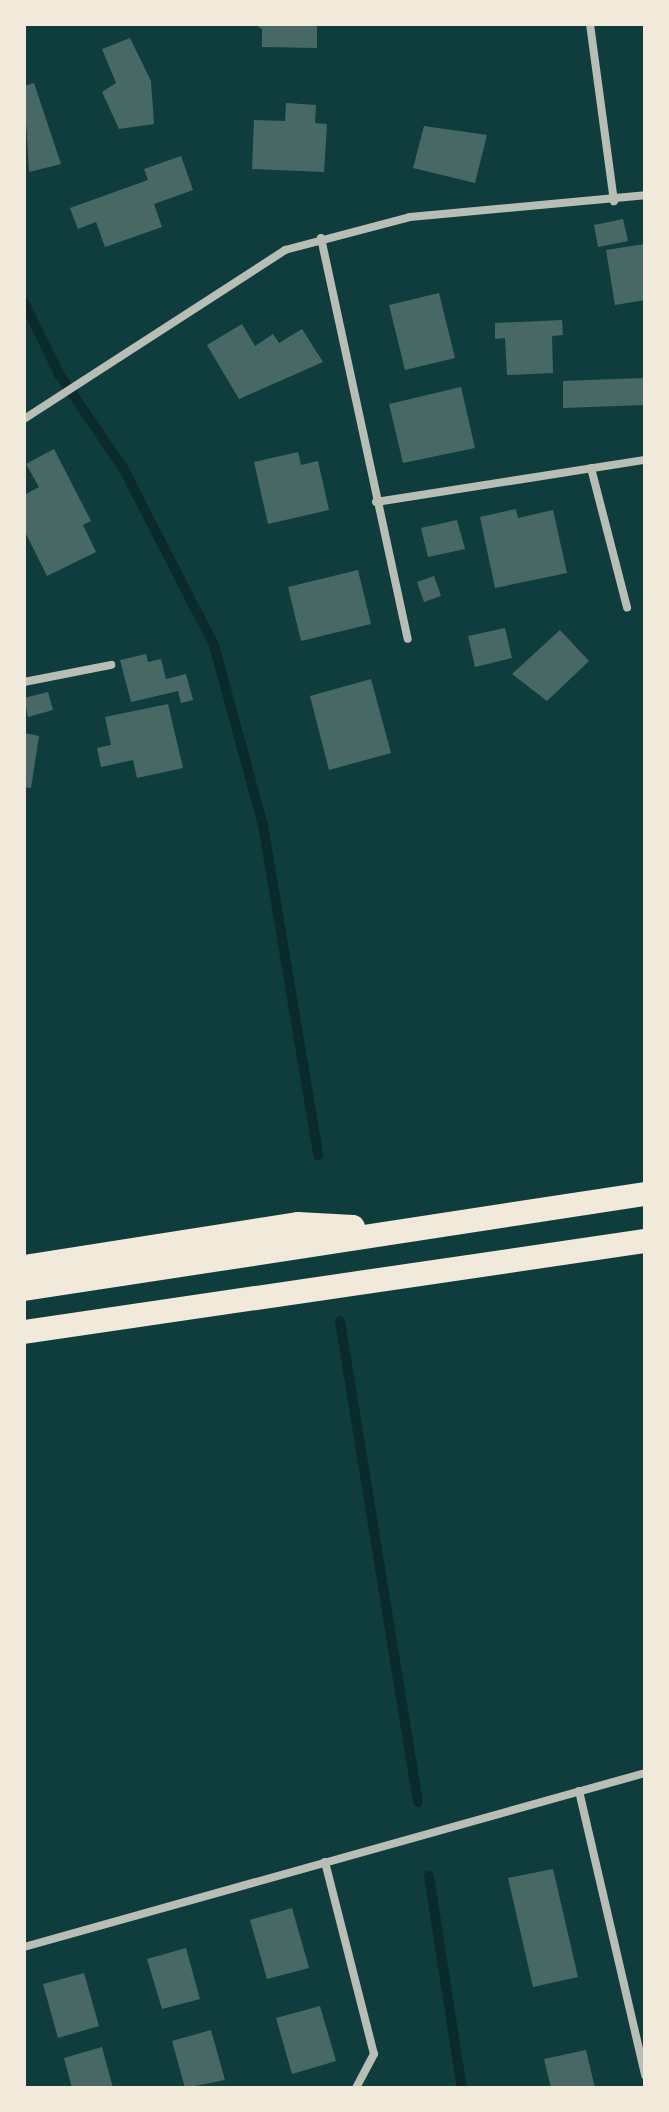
<!DOCTYPE html>
<style>
body{margin:0}
#map{position:relative;width:669px;height:2112px;overflow:hidden;background:#0f3d3e;font-family:"Zilla Slab",serif}
div>[style]{position:absolute}
.stream>*{height:10px;margin:-5px;padding:0 5px;transform-origin:5px;border-radius:5px;background:#0a2a2b}
.building>*{inset:0;background:#486865}
.minor>*{height:8px;margin:-4px;padding:0 4px;transform-origin:4px;border-radius:4px;background:#b8beb3}
.motorway>*{height:24px;margin:-12px;padding:0 12px;transform-origin:12px;border-radius:12px;background:#f1e9da}
span{translate:-50% -50%;white-space:nowrap;text-align:center;line-height:1.15;-webkit-text-stroke:8px #f1e9da;paint-order:stroke}
.frame{position:absolute;inset:0;border:26px solid #f1e9da;pointer-events:none}
</style>
<div id="map">
<div class="stream">
<i style="left:24px;top:302px;width:80px;rotate:64.1deg"></i>
<i style="left:59px;top:374px;width:114px;rotate:55.8deg"></i>
<i style="left:123px;top:468px;width:199px;rotate:62.8deg"></i>
<i style="left:214px;top:645px;width:187px;rotate:74.8deg"></i>
<i style="left:263px;top:825px;width:335px;rotate:80.5deg"></i>
<i style="left:340px;top:1321px;width:487px;rotate:80.8deg"></i>
<i style="left:429px;top:1876px;width:215px;rotate:81.2deg"></i>
</div>
<div class="building">
<i style="clip-path:polygon(254px 24px,317px 24px,317px 48px,262px 47px,262px 29px)"></i>
<i style="clip-path:polygon(130px 38px,151px 81px,154px 124px,119px 129px,102px 92px,116px 83px,102px 49px)"></i>
<i style="clip-path:polygon(34px 83px,61px 164px,29px 172px,24px 86px)"></i>
<i style="clip-path:polygon(286px 103px,316px 105px,315px 123px,327px 124px,324px 172px,252px 169px,254px 120px,285px 121px)"></i>
<i style="clip-path:polygon(424px 126px,487px 135px,475px 183px,413px 168px)"></i>
<i style="clip-path:polygon(181px 156px,193px 190px,154px 204px,162px 227px,105px 247px,96px 222px,78px 229px,70px 208px,148px 180px,144px 169px)"></i>
<i style="clip-path:polygon(623px 219px,628px 241px,598px 247px,594px 225px)"></i>
<i style="clip-path:polygon(645px 244px,645px 300px,615px 305px,606px 250px)"></i>
<i style="clip-path:polygon(439px 293px,455px 358px,405px 370px,389px 305px)"></i>
<i style="clip-path:polygon(562px 320px,563px 335px,552px 336px,553px 373px,507px 375px,505px 338px,495px 339px,495px 323px)"></i>
<i style="clip-path:polygon(242px 324px,255px 346px,273px 334px,279px 343px,302px 329px,323px 362px,239px 399px,207px 345px)"></i>
<i style="clip-path:polygon(643px 378px,645px 405px,563px 408px,563px 381px)"></i>
<i style="clip-path:polygon(461px 387px,475px 448px,403px 463px,389px 404px)"></i>
<i style="clip-path:polygon(54px 449px,91px 521px,83px 525px,96px 552px,47px 576px,24px 530px,24px 495px,39px 487px,26px 464px)"></i>
<i style="clip-path:polygon(298px 452px,301px 465px,318px 461px,329px 510px,268px 524px,254px 462px)"></i>
<i style="clip-path:polygon(516px 509px,518px 518px,553px 510px,567px 573px,495px 588px,480px 517px)"></i>
<i style="clip-path:polygon(457px 520px,465px 549px,428px 557px,421px 528px)"></i>
<i style="clip-path:polygon(358px 570px,371px 624px,301px 641px,288px 587px)"></i>
<i style="clip-path:polygon(434px 576px,441px 596px,424px 602px,417px 582px)"></i>
<i style="clip-path:polygon(505px 628px,512px 658px,475px 667px,468px 636px)"></i>
<i style="clip-path:polygon(560px 630px,589px 661px,547px 701px,512px 674px)"></i>
<i style="clip-path:polygon(146px 654px,148px 662px,161px 659px,166px 679px,186px 674px,193px 700px,181px 703px,178px 691px,131px 702px,120px 660px)"></i>
<i style="clip-path:polygon(371px 679px,391px 753px,329px 770px,310px 696px)"></i>
<i style="clip-path:polygon(48px 692px,53px 710px,28px 717px,24px 698px)"></i>
<i style="clip-path:polygon(168px 704px,183px 768px,137px 778px,133px 760px,101px 767px,97px 748px,111px 745px,105px 717px)"></i>
<i style="clip-path:polygon(24px 733px,39px 736px,31px 788px,24px 787px)"></i>
<i style="clip-path:polygon(553px 1869px,578px 1977px,533px 1987px,508px 1878px)"></i>
<i style="clip-path:polygon(292px 1908px,309px 1968px,267px 1979px,250px 1920px)"></i>
<i style="clip-path:polygon(186px 1948px,200px 1999px,162px 2009px,147px 1959px)"></i>
<i style="clip-path:polygon(84px 1973px,99px 2026px,58px 2038px,43px 1984px)"></i>
<i style="clip-path:polygon(320px 2006px,336px 2061px,292px 2074px,276px 2018px)"></i>
<i style="clip-path:polygon(211px 2030px,225px 2080px,185px 2088px,172px 2041px)"></i>
<i style="clip-path:polygon(102px 2047px,113px 2088px,72px 2088px,64px 2058px)"></i>
<i style="clip-path:polygon(586px 2050px,595px 2088px,551px 2088px,544px 2059px)"></i>
</div>
<div class="minor">
<i style="left:590px;top:24px;width:179px;rotate:82.3deg"></i>
<i style="left:321px;top:238px;width:410px;rotate:77.8deg"></i>
<i style="left:24px;top:419px;width:311px;rotate:-32.9deg"></i>
<i style="left:285px;top:250px;width:129px;rotate:-14.8deg"></i>
<i style="left:410px;top:217px;width:236px;rotate:-5.3deg"></i>
<i style="left:591px;top:468px;width:144px;rotate:75.5deg"></i>
<i style="left:376px;top:502px;width:272px;rotate:-8.9deg"></i>
<i style="left:24px;top:682px;width:89px;rotate:-11.1deg"></i>
<i style="left:579px;top:1791px;width:292px;rotate:76.9deg"></i>
<i style="left:325px;top:1862px;width:198px;rotate:75.7deg"></i>
<i style="left:374px;top:2054px;width:38px;rotate:118deg"></i>
<i style="left:24px;top:1947px;width:645px;rotate:-15.65deg"></i>
</div>
<div class="motorway">
<i style="left:24px;top:1267px;width:277px;rotate:-8.9deg"></i>
<i style="left:298px;top:1224px;width:55px;rotate:3.1deg"></i>
<i style="left:24px;top:1289px;width:628px;rotate:-8.7deg"></i>
<i style="left:24px;top:1332px;width:628px;rotate:-8.34deg"></i>
</div>
<div class="frame"></div>
</div>
